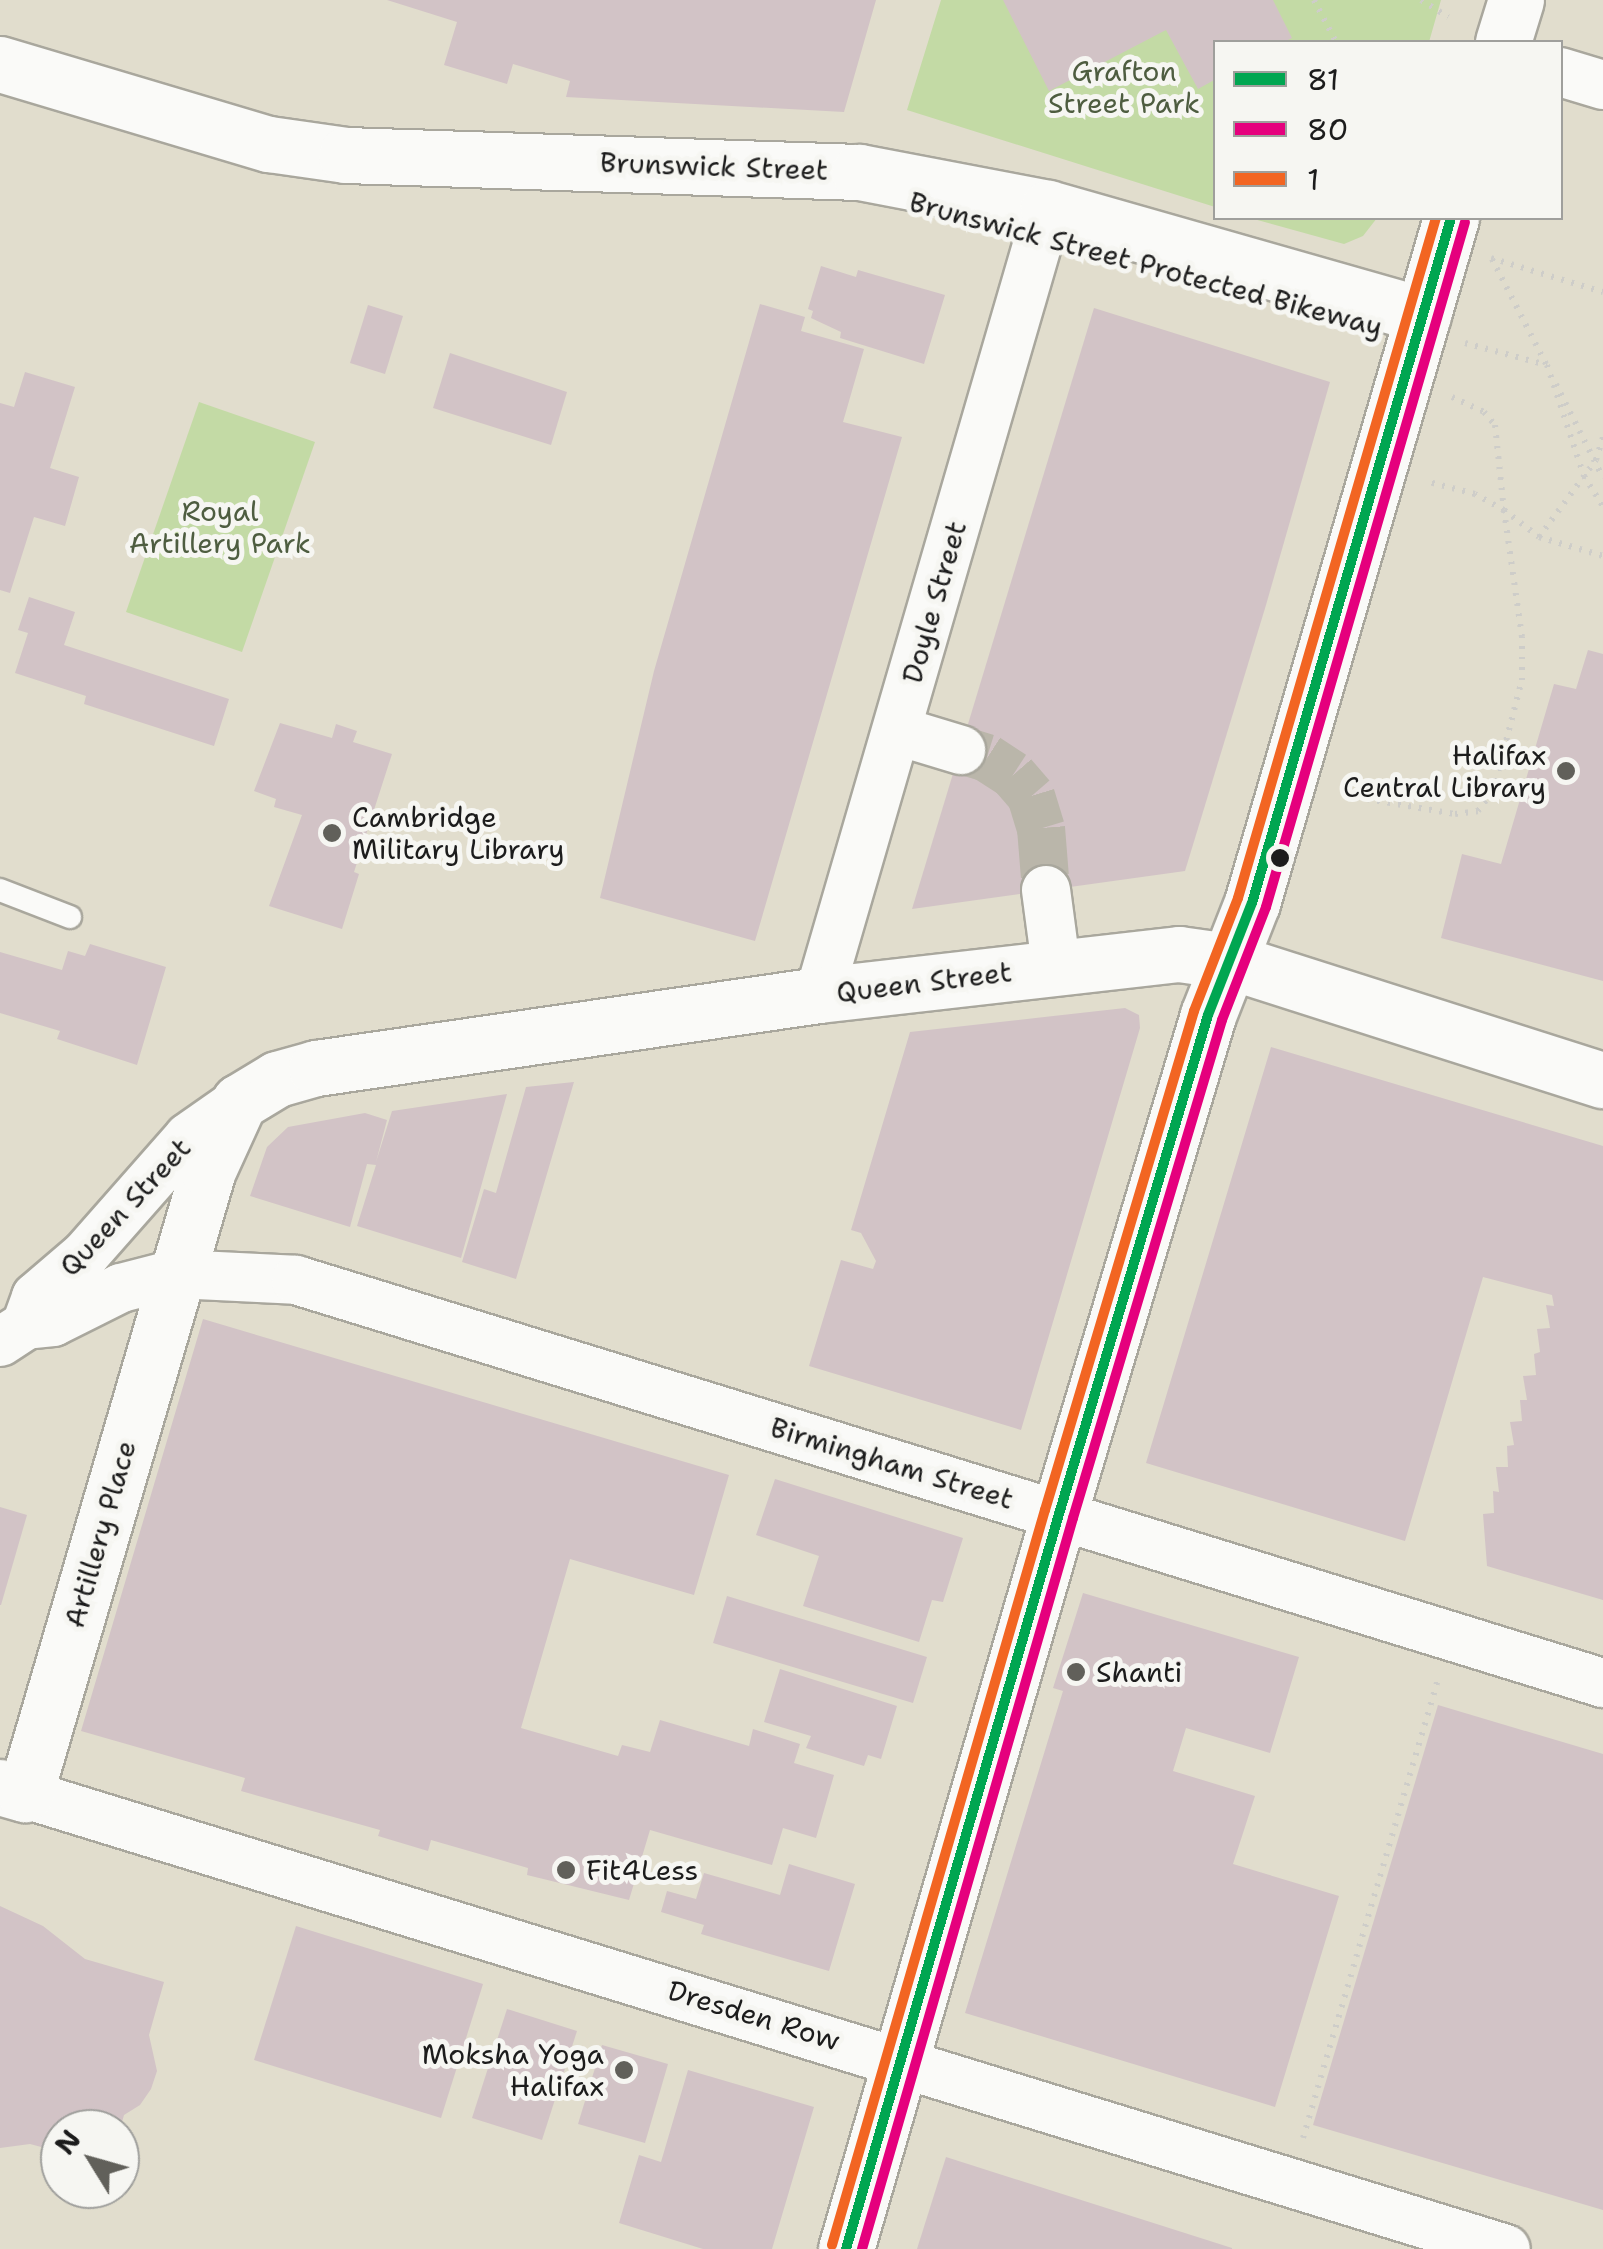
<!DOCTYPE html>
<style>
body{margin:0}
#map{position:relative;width:1603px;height:2249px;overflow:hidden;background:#e1ddcd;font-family:"Shantell Sans",sans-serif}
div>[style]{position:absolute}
.green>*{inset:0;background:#c3daa5}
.building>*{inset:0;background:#d2c3c6}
.street-tunnel>*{height:48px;margin-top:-24px;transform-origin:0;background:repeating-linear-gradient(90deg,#bab6aa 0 48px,transparent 0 72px)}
.path>*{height:6px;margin-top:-3px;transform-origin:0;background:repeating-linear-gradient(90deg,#cecdc9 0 2.5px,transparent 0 10.5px)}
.roads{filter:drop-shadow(2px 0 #a9a79d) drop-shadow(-2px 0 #a9a79d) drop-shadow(0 2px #a9a79d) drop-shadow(0 -2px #a9a79d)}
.lane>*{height:22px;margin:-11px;padding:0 11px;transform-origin:11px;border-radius:11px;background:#fafaf8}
.street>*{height:48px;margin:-24px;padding:0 24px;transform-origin:24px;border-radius:24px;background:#fafaf8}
.secondary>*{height:55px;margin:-27.5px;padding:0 27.5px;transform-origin:27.5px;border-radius:27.5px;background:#fafaf8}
.bus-1>*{height:10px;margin:-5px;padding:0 5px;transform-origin:5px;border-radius:5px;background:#00a651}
.bus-2>*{height:10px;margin:-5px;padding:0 5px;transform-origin:5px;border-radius:5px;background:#e5007d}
.bus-3>*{height:10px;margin:-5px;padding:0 5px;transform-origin:5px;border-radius:5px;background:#f26522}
.dots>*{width:28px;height:28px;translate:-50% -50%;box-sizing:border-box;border:5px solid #f6f6f2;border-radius:50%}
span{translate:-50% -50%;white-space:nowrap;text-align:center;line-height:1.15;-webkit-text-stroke:10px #f6f6f2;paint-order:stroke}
.park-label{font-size:28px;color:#4e5d40}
.street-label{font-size:28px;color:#1c1c1c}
.poi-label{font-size:28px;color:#1c1c1c}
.right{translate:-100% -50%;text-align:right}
.left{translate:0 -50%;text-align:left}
.legend{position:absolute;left:1213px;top:40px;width:350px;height:180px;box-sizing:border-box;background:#f6f6f2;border:2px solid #9f9f9c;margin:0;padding:12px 18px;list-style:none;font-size:30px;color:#1c1c1c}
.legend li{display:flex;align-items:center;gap:20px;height:50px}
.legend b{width:50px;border:2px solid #9f9f9c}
.north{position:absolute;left:40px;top:2109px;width:100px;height:100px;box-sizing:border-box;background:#f6f6f2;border:2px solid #9f9f9c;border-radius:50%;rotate:307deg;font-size:28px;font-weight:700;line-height:40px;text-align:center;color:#1c1c1c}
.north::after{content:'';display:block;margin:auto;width:35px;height:45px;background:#61605a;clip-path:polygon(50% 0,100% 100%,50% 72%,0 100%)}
</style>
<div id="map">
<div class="green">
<i style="clip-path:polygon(941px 0,1441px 0,1429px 42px,1216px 42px,1215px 207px,907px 110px)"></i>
<i style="clip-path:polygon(1250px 218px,1377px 218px,1363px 236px,1344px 244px)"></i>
<i style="clip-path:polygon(199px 402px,315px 442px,242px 652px,126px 612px)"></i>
</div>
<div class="building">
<i style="clip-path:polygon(387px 0,876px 0,844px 112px,566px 97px,570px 81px,513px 64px,507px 84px,444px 65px,457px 22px)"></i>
<i style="clip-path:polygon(1003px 0,1273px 0,1292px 38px,1284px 42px,1216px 42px,1216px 79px,1198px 89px,1166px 30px,1049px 91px)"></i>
<i style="clip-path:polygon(821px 266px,856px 277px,858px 270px,945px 295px,924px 364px,840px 338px,841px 332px,811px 318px,813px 311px,808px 309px)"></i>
<i style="clip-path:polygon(760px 304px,805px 317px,801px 331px,864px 349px,843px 422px,902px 437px,755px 941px,600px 898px,654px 671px)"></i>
<i style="clip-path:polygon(368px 305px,403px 316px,385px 374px,350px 363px)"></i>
<i style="clip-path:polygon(1094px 308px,1330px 382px,1266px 605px,1185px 871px,912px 909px)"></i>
<i style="clip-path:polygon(450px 353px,567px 392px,551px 445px,433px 408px)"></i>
<i style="clip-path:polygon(25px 372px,75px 387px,50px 468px,79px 477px,65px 526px,34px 517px,10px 593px,0 590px,0 403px,14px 407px)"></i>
<i style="clip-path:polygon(29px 597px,75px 612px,64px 645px,229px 699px,214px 746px,84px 704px,86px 696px,15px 673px,28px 633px,18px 630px)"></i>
<i style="clip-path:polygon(1588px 650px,1603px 654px,1603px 981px,1441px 938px,1462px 854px,1501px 864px,1554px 684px,1576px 689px)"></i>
<i style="clip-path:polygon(280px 723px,332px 738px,336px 724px,357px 731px,353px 742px,392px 754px,354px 872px,359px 874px,342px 929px,269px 906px,302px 815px,274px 807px,276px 799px,254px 791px)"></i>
<i style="clip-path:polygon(90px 944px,166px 967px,137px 1065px,57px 1039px,60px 1031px,0 1013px,0 952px,62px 970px,68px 951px,85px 956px)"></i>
<i style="clip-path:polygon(1125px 1008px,1139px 1015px,1140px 1028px,1021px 1430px,809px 1366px,841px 1260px,873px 1269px,876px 1261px,861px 1233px,851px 1230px,910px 1032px)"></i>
<i style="clip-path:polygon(1271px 1047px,1603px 1146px,1603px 1600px,1487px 1566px,1483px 1514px,1494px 1513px,1493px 1491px,1499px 1492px,1496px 1467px,1508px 1467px,1507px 1446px,1514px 1445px,1510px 1422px,1522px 1421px,1520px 1400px,1527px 1400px,1523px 1376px,1536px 1375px,1534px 1354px,1540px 1352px,1537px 1329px,1550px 1328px,1546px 1305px,1554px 1306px,1552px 1295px,1483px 1277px,1405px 1541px,1146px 1463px)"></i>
<i style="clip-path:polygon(574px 1082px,516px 1279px,462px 1262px,484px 1189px,496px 1193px,526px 1087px)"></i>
<i style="clip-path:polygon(507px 1094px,461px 1258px,357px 1226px,376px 1165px,367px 1164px,350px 1227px,250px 1196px,267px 1147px,288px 1127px,365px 1113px,387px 1120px,376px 1162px,392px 1111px)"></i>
<i style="clip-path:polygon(203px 1319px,729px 1475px,694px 1595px,570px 1559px,521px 1728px,618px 1756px,622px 1745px,650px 1752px,660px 1720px,749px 1746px,753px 1729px,800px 1744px,794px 1763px,834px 1775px,816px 1838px,783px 1828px,772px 1865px,650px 1830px,629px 1900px,527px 1875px,528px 1868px,431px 1840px,428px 1851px,378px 1836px,380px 1830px,241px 1791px,245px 1778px,81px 1731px)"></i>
<i style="clip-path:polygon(775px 1479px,963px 1538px,943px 1602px,932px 1600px,919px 1642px,803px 1606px,819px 1556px,756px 1535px)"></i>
<i style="clip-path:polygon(0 1507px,27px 1515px,1px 1605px,0 1605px)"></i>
<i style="clip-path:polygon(1083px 1593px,1299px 1657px,1270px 1753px,1186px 1728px,1173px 1771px,1255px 1796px,1233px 1864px,1339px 1896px,1275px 2107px,965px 2013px,1063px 1691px,1053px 1688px)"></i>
<i style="clip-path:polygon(727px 1596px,927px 1657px,913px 1703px,713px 1643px)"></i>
<i style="clip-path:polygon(780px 1669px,897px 1706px,881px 1759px,868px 1755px,864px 1766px,806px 1748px,811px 1736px,764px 1722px)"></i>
<i style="clip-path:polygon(1438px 1705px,1603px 1754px,1603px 2210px,1313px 2125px)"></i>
<i style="clip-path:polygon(789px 1864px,855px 1884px,829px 1971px,701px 1934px,704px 1925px,661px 1912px,667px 1891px,696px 1899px,704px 1873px,780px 1895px)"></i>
<i style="clip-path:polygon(0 1906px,43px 1926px,85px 1959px,164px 1982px,149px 2035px,157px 2071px,151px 2089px,140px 2105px,124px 2115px,120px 2129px,60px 2129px,60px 2166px,41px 2160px,45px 2148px,30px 2144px,0 2148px)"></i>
<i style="clip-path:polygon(296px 1926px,483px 1984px,441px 2118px,254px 2060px)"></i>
<i style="clip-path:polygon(507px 2009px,577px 2031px,542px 2140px,472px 2118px)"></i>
<i style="clip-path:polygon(602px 2045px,668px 2064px,645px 2143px,578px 2124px)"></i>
<i style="clip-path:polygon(688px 2070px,814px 2107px,772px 2249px,703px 2249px,619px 2223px,639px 2155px,661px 2162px)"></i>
<i style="clip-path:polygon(946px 2157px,1232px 2248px,1232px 2249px,917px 2249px)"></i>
</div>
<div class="street-tunnel">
<i style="left:961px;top:750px;width:27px;rotate:17deg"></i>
<i style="left:987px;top:758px;width:31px;rotate:33deg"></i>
<i style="left:1013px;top:775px;width:28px;rotate:49deg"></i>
<i style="left:1031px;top:796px;width:34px;rotate:73deg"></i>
<i style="left:1041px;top:828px;width:62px;rotate:85.4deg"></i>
</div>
<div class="path">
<i style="left:1314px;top:0;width:47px;rotate:62.4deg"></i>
<i style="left:1421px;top:0;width:32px;rotate:32deg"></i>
<i style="left:1491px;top:258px;width:117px;rotate:16.9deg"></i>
<i style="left:1492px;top:259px;width:118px;rotate:62.8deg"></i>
<i style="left:1465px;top:343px;width:85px;rotate:15deg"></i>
<i style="left:1547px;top:365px;width:117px;rotate:71.6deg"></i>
<i style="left:1584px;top:476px;width:36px;rotate:58deg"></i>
<i style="left:1556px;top:384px;width:105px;rotate:63.4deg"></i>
<i style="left:1452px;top:397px;width:35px;rotate:25deg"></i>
<i style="left:1484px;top:412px;width:17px;rotate:50deg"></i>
<i style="left:1495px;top:425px;width:85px;rotate:84deg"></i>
<i style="left:1504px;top:510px;width:44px;rotate:37.6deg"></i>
<i style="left:1539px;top:537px;width:67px;rotate:16.5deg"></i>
<i style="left:1539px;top:537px;width:96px;rotate:-53.5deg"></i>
<i style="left:1596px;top:460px;width:24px;rotate:-73deg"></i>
<i style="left:1367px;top:799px;width:89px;rotate:9.7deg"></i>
<i style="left:1455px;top:814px;width:23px;rotate:-7deg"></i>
<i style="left:1478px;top:811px;width:25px;rotate:-53deg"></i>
<i style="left:1493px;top:791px;width:115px;rotate:-75.4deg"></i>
<i style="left:1522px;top:680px;width:43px;rotate:-90deg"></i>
<i style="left:1522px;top:637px;width:128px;rotate:-98.1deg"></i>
<i style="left:1504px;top:510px;width:33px;rotate:-151deg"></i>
<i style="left:1475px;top:494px;width:48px;rotate:-165.4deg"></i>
<i style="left:1303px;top:2138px;width:477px;rotate:-73.6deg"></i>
</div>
<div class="roads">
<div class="lane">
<i style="left:0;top:890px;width:75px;rotate:21.1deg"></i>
</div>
<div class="street">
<i style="left:1560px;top:72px;width:45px;rotate:16.8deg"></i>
<i style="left:898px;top:731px;width:66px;rotate:16.8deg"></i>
<i style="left:1046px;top:890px;width:76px;rotate:82.4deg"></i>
<i style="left:819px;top:995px;width:820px;rotate:-73.78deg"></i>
<i style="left:26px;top:1325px;width:30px;rotate:-70deg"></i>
<i style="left:36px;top:1297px;width:65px;rotate:-40.6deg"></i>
<i style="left:85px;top:1255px;width:157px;rotate:-48.6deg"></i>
<i style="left:189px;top:1137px;width:61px;rotate:-35deg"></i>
<i style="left:0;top:1342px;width:31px;rotate:-33deg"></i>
<i style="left:26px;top:1325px;width:27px;rotate:-6deg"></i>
<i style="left:53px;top:1322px;width:76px;rotate:-26.6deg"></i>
<i style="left:121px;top:1288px;width:56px;rotate:-14.5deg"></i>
<i style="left:175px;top:1274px;width:121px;rotate:2.8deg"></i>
<i style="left:296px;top:1280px;width:1368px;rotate:17.14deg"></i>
<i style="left:25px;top:1794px;width:1549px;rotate:17.08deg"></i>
</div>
<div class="secondary">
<i style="left:1503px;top:42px;width:44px;rotate:-72.8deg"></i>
<i style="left:0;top:64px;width:281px;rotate:16.6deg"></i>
<i style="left:269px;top:144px;width:78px;rotate:8.1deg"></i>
<i style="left:346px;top:155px;width:513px;rotate:1.9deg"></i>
<i style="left:859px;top:172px;width:192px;rotate:10.8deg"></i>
<i style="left:1048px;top:208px;width:390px;rotate:15.9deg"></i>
<i style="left:0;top:1787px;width:26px;rotate:16deg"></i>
<i style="left:25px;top:1794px;width:650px;rotate:-73.66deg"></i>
<i style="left:208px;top:1170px;width:75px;rotate:-65.5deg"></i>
<i style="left:239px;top:1102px;width:44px;rotate:-31.2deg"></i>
<i style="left:277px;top:1079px;width:41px;rotate:-15.8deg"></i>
<i style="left:316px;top:1068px;width:508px;rotate:-8.26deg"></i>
<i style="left:819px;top:995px;width:362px;rotate:-6.5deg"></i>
<i style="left:1179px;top:954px;width:50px;rotate:8deg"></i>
<i style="left:1229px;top:961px;width:392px;rotate:17.7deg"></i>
<i style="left:846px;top:2249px;width:765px;rotate:-73.84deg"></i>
<i style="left:1059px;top:1514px;width:521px;rotate:-73.37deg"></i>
<i style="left:1208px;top:1015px;width:120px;rotate:-68.6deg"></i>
<i style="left:1252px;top:903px;width:713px;rotate:-73.8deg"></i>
</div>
</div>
<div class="bus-1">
<i style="left:846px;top:2249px;width:765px;rotate:-73.84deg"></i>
<i style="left:1059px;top:1514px;width:521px;rotate:-73.37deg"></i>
<i style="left:1208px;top:1015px;width:120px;rotate:-68.6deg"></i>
<i style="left:1252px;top:903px;width:713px;rotate:-73.8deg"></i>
</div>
<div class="bus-2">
<i style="left:862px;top:2249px;width:761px;rotate:-73.9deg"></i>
<i style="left:1073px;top:1518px;width:520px;rotate:-73.34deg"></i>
<i style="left:1222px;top:1020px;width:121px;rotate:-68.7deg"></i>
<i style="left:1266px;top:907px;width:713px;rotate:-73.8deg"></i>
</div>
<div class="bus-3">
<i style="left:832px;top:2245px;width:765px;rotate:-73.84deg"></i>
<i style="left:1045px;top:1510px;width:521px;rotate:-73.37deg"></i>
<i style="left:1194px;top:1011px;width:121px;rotate:-68.7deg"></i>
<i style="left:1238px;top:898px;width:708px;rotate:-73.77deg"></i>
</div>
<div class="dots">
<i style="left:1566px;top:771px;background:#61605a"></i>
<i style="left:332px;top:833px;background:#61605a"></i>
<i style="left:1280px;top:858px;background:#1c1c1c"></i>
<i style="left:1076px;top:1672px;background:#61605a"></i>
<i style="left:566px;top:1870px;background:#61605a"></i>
<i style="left:624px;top:2070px;background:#61605a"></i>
</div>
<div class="park-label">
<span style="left:1124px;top:87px">Grafton<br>Street Park</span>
<span style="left:220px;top:527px">Royal<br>Artillery Park</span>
</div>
<div class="street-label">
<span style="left:714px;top:166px;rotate:2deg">Brunswick Street</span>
<span style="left:1146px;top:264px;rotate:15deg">Brunswick Street Protected Bikeway</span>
<span style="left:934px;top:602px;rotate:-74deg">Doyle Street</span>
<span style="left:924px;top:982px;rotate:-7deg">Queen Street</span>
<span style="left:125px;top:1207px;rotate:-47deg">Queen Street</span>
<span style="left:892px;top:1463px;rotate:17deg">Birmingham Street</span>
<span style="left:100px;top:1534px;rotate:-74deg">Artillery Place</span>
<span style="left:754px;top:2015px;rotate:17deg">Dresden Row</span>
</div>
<div class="poi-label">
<span class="right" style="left:1546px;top:771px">Halifax<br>Central Library</span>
<span class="left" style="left:352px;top:833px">Cambridge<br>Military Library</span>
<span class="left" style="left:1096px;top:1672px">Shanti</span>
<span class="left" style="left:586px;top:1870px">Fit4Less</span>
<span class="right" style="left:604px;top:2070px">Moksha Yoga<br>Halifax</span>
</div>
<ul class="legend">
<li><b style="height:12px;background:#00a651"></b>81</li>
<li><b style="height:12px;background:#e5007d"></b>80</li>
<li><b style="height:12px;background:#f26522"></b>1</li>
</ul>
<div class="north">N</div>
</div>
